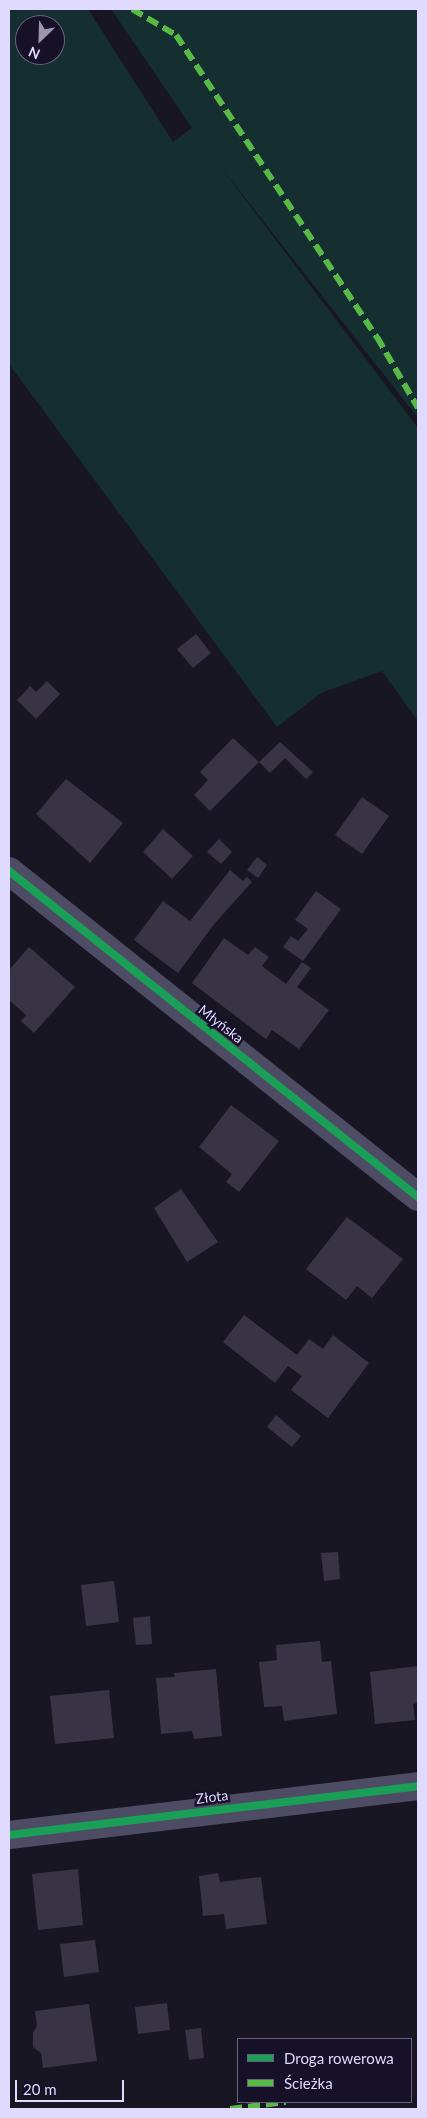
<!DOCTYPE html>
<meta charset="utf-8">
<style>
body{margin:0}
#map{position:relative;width:427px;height:2118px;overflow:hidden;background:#191623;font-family:Lato,sans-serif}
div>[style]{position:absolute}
.green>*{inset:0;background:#152e30}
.building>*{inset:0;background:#383445}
.minor>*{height:28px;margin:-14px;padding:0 14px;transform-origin:14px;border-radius:14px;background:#4e4c64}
.quiet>*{height:6px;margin-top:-3px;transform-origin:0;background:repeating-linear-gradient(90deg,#58b947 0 12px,transparent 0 18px)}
.cycleway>*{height:8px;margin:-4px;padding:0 4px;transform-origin:4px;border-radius:4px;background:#1a9f57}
span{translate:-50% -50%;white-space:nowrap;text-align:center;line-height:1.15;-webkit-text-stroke:5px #161128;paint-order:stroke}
.street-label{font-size:14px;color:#dfdafe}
.frame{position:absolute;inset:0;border:10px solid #dfdafe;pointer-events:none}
.legend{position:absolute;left:237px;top:2038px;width:175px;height:65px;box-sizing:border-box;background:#161128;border:1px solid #66617e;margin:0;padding:6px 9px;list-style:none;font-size:15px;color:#dfdafe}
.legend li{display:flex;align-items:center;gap:10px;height:25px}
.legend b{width:25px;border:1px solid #66617e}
.north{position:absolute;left:15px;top:15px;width:50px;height:50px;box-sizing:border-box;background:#161128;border:1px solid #66617e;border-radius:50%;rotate:204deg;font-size:14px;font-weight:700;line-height:20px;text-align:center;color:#dfdafe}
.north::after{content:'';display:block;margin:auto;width:18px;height:22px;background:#9a95b1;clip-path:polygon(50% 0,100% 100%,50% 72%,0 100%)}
.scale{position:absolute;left:15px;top:2080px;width:109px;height:22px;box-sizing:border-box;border:2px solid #dfdafe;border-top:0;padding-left:6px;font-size:15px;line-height:18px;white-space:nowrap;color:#dfdafe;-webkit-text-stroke:4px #161128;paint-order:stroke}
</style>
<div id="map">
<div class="green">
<i style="clip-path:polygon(evenodd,9px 9px,88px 9px,173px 142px,192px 128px,111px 9px,418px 9px,418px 418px,220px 166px,418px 428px,418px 721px,382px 671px,321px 693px,277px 727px,9px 364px,9px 9px,25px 25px,55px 25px,55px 55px,25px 55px,25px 25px)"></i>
</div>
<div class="building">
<i style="clip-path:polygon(196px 634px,211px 653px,193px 668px,177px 649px)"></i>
<i style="clip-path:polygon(47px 681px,60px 694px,36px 719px,17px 700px,30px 686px,36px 692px)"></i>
<i style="clip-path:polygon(233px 738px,259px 762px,210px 811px,194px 795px,208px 780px,200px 772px)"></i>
<i style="clip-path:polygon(280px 742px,313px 772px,306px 779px,285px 758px,270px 773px,259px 762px)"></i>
<i style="clip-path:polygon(66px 779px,123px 823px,90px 863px,36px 814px)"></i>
<i style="clip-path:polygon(362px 797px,389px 816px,362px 854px,335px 835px)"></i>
<i style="clip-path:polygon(163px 829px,193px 856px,172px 879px,143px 852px)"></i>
<i style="clip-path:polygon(219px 839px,232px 852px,221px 864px,207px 852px)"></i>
<i style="clip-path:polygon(257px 857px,267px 865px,258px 878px,247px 870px)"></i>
<i style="clip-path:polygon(230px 870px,243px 881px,247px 877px,252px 882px,215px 923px,178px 973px,134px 940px,163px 901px,190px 921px)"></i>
<i style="clip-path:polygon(316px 891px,341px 909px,303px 961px,283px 947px,291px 936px,298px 941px,308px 929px,295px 920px)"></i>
<i style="clip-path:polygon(224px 938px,248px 955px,255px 947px,269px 957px,262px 966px,286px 984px,302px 962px,311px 968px,297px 987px,329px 1010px,299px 1049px,272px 1030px,266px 1039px,192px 983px)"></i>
<i style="clip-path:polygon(29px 947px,75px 987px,34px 1033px,21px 1021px,26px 1015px,9px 1000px,9px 970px)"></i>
<i style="clip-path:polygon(231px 1105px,279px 1141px,239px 1192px,226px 1182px,232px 1174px,199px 1147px)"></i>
<i style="clip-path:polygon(181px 1189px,218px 1242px,187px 1262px,154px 1208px)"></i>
<i style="clip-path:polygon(347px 1217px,403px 1259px,372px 1298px,357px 1286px,346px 1300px,306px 1269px)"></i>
<i style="clip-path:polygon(244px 1315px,297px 1355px,309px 1339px,323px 1349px,333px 1335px,369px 1363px,328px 1418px,291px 1390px,302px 1376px,288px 1366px,275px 1383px,223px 1342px)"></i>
<i style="clip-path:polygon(276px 1415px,301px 1436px,292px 1447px,267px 1427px)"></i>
<i style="clip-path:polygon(338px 1552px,340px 1579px,324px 1581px,321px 1553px)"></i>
<i style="clip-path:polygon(114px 1581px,119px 1622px,86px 1626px,81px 1585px)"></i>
<i style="clip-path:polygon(150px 1616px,152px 1644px,136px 1645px,133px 1618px)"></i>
<i style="clip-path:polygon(320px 1641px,322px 1662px,331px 1661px,337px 1714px,284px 1721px,282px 1706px,264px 1707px,259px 1662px,277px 1660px,276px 1645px)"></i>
<i style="clip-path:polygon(418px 1666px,418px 1703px,413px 1704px,415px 1720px,375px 1724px,370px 1672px)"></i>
<i style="clip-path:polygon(216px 1669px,222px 1736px,194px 1739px,192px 1731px,161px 1734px,156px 1678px,175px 1677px,174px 1673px)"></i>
<i style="clip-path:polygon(109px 1690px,114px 1738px,55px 1744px,50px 1696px)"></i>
<i style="clip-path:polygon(78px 1869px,83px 1925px,38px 1930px,32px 1874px)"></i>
<i style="clip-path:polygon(218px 1873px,220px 1882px,261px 1877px,267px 1924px,226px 1929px,224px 1914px,203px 1916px,199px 1876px)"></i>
<i style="clip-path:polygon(95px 1940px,99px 1972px,64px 1977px,60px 1944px)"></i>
<i style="clip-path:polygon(167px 2003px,170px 2030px,138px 2034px,135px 2007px)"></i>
<i style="clip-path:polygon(89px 2004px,97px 2061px,43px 2068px,41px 2053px,33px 2047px,33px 2033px,37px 2026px,35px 2011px)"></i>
<i style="clip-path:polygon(201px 2028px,204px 2058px,189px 2060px,185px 2030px)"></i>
</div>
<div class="minor">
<i style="left:9px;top:871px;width:523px;rotate:38.56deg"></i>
<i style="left:9px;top:1835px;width:412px;rotate:-6.8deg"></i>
</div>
<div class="quiet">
<i style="left:132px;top:9px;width:51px;rotate:30.6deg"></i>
<i style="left:176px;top:35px;width:363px;rotate:56.4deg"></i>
<i style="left:377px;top:337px;width:82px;rotate:60deg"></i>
<i style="left:230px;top:2109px;width:56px;rotate:-7.1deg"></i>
</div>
<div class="cycleway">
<i style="left:9px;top:871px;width:523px;rotate:38.56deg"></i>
<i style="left:9px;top:1835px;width:412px;rotate:-6.8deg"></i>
</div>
<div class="street-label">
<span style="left:221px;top:1024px;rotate:38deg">Młyńska</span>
<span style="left:212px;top:1797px;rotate:-7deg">Złota</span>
</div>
<div class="frame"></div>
<ul class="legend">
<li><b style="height:6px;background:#1a9f57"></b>Droga rowerowa</li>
<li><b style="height:6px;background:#58b947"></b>Ścieżka</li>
</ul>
<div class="north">N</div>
<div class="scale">20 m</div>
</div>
